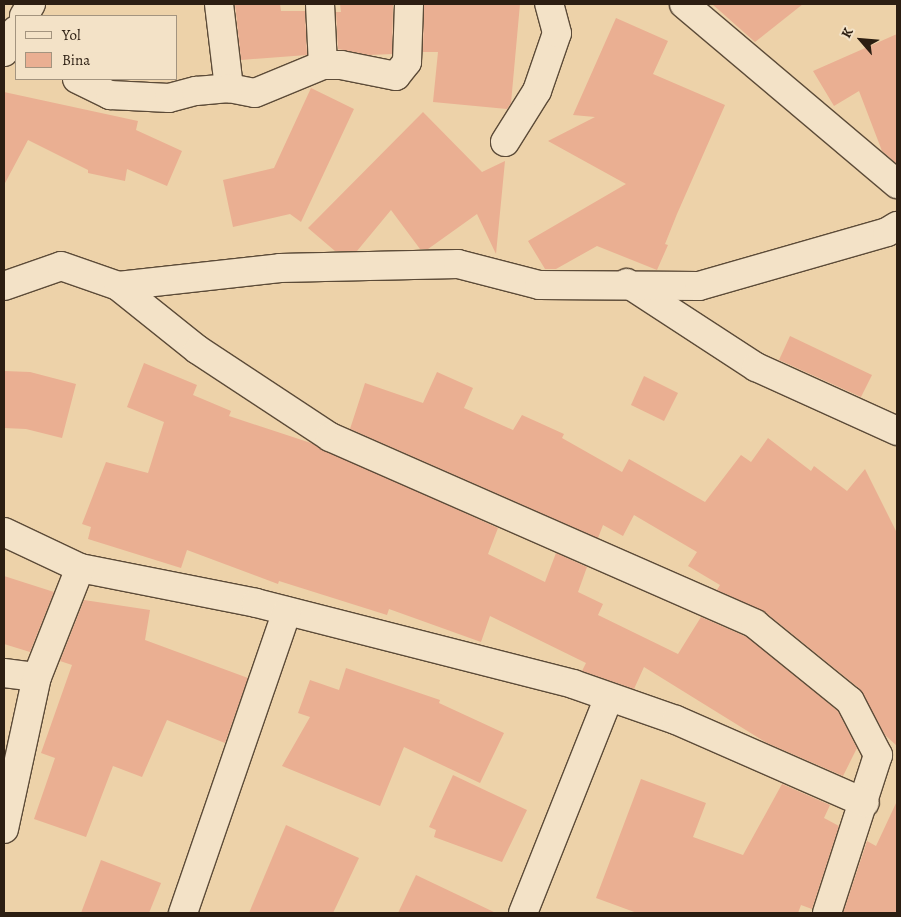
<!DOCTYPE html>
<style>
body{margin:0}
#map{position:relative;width:901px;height:917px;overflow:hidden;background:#edd2a9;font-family:Alegreya,serif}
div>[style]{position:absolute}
.building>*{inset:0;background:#eaaf92}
.roads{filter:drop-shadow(1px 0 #5c4b38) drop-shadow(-1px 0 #5c4b38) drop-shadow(0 1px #5c4b38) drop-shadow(0 -1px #5c4b38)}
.minor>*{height:28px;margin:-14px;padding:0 14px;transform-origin:14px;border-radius:14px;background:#f3e2c7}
span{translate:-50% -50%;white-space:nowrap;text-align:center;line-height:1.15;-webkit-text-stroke:4.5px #f3e2c7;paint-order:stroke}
.frame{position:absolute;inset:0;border:5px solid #2c1e12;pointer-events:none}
.legend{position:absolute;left:15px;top:15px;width:162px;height:65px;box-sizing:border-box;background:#f3e2c7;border:1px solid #a3947f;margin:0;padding:6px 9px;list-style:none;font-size:15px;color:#2c1e12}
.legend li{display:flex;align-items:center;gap:10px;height:25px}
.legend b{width:25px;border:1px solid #a3947f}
.north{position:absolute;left:836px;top:15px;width:50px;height:50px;-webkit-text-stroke:4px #f3e2c7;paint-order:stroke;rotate:297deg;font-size:14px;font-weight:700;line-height:20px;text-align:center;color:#2c1e12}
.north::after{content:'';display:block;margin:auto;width:18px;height:22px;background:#2c1e12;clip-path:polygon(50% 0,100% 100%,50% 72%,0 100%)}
</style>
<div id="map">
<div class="building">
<i style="clip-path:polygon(235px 4px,280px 4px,281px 11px,305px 11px,307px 55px,241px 60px)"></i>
<i style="clip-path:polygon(340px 4px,393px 4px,392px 54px,369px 55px,338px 49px,336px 12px,341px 12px)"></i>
<i style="clip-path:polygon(424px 4px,520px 4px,511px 103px,507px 109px,433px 102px,438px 52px,423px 52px)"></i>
<i style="clip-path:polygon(712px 4px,803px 4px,755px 42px)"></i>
<i style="clip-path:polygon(616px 18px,668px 41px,653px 74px,725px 105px,677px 214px,665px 244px,668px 245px,657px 270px,597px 246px,556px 269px,545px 269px,528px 241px,626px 184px,548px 141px,595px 117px,573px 115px)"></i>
<i style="clip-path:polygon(897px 34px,897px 164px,882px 151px,859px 91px,834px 106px,813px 71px)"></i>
<i style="clip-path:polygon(311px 88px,354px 109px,301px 222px,290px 214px,233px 227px,223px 180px,274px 168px)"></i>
<i style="clip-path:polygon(4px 92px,138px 121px,136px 130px,182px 151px,167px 186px,127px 169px,125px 181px,88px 173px,88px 170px,28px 140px,4px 185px)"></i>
<i style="clip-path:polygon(423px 112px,482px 172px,505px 161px,496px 254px,477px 214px,428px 249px,420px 249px,391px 210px,357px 251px,335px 251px,308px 228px)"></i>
<i style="clip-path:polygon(790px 336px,872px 375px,861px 397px,779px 360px)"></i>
<i style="clip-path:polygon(144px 363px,197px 385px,193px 395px,231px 411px,229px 416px,311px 443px,498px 528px,488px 554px,545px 582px,556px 553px,587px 567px,578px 592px,603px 604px,598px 615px,678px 654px,701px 617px,747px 637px,838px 711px,857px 748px,843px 776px,767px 743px,644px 667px,634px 689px,582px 671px,586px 663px,490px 616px,481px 642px,389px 609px,387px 615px,279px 581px,278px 584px,187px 550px,181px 568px,88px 539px,91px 527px,82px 524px,106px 462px,148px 473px,164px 422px,127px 407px)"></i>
<i style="clip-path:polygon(4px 371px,30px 372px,76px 384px,62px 438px,26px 429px,4px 428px)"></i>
<i style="clip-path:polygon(437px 372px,473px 388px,464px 408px,513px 430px,522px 415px,564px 434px,562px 438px,622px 472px,629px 459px,705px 502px,741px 455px,751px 462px,768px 438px,811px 471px,814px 466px,847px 491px,865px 469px,897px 533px,897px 746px,885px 735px,860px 689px,765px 612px,717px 590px,720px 585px,688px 566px,697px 552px,634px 515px,623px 536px,603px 525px,598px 538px,350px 429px,365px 383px,423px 403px)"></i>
<i style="clip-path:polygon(644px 376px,678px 393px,664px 421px,631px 405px)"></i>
<i style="clip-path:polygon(4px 576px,54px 592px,30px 652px,4px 644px)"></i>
<i style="clip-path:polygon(84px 600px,150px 610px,145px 640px,248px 678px,225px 743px,167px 720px,142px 777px,113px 766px,86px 837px,34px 819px,55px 758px,41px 753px,72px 665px,60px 661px)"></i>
<i style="clip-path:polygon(346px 668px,440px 700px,439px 703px,504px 733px,480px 783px,404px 747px,380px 806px,282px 766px,310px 717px,298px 713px,310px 680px,339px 690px)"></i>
<i style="clip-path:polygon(453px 775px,527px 810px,502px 862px,434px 837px,436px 830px,429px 827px)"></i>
<i style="clip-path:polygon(641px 779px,706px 803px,693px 837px,743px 855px,782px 784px,830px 805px,824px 818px,839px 826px,812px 909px,801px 905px,798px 913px,637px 913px,596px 898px)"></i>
<i style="clip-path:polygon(897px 801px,897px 913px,843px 913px,867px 841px,876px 846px)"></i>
<i style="clip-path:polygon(286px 825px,359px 858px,333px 913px,249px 913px)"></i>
<i style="clip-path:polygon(101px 860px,161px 883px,149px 913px,81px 913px)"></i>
<i style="clip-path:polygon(416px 875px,496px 913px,398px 913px)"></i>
</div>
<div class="roads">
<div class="minor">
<i style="left:219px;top:4px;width:85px;rotate:83.2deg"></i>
<i style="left:320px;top:4px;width:61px;rotate:87.2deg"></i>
<i style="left:684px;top:4px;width:279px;rotate:40.2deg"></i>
<i style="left:24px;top:16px;width:14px;rotate:-60deg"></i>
<i style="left:4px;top:52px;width:25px;rotate:-61deg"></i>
<i style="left:77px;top:79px;width:37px;rotate:26deg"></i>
<i style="left:110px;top:95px;width:59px;rotate:2.9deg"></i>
<i style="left:169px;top:98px;width:28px;rotate:-15deg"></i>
<i style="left:196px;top:91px;width:33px;rotate:-5deg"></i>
<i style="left:229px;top:88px;width:26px;rotate:11deg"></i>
<i style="left:255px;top:93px;width:74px;rotate:-22.4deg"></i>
<i style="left:323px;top:65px;width:18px"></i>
<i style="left:341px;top:65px;width:56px;rotate:11.3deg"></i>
<i style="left:396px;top:76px;width:18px;rotate:-52deg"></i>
<i style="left:407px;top:62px;width:58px;rotate:-88deg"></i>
<i style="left:505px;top:142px;width:60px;rotate:-57.9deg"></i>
<i style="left:537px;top:91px;width:61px;rotate:-71deg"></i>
<i style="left:557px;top:33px;width:30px;rotate:-105deg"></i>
<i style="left:627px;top:283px;width:154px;rotate:33.1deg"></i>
<i style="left:756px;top:367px;width:155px;rotate:24.4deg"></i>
<i style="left:4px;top:286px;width:60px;rotate:-19.3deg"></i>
<i style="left:61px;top:266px;width:60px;rotate:19.3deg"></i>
<i style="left:118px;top:286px;width:102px;rotate:38.7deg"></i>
<i style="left:198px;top:350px;width:158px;rotate:33.4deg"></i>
<i style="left:330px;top:437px;width:464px;rotate:23.7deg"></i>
<i style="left:755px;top:624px;width:122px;rotate:39deg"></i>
<i style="left:850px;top:701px;width:61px;rotate:62.6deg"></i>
<i style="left:878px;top:755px;width:166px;rotate:107.9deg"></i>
<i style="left:118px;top:286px;width:163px;rotate:-6.3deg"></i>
<i style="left:280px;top:268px;width:178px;rotate:-1.3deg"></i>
<i style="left:458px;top:264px;width:84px;rotate:14.5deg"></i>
<i style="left:539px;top:285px;width:160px;rotate:0.4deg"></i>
<i style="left:699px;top:286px;width:196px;rotate:-16deg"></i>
<i style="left:887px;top:232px;width:12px;rotate:-31deg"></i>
<i style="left:4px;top:532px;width:84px;rotate:25.3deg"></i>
<i style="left:80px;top:568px;width:179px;rotate:11.2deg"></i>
<i style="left:256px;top:603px;width:327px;rotate:14.3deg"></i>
<i style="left:573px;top:684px;width:109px;rotate:19.3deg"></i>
<i style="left:676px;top:720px;width:206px;rotate:23.7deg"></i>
<i style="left:4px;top:673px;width:33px;rotate:7deg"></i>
<i style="left:4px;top:829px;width:156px;rotate:-77.8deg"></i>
<i style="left:37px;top:677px;width:117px;rotate:-68.5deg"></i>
<i style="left:183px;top:913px;width:319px;rotate:-71deg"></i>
<i style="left:523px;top:913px;width:232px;rotate:-68.3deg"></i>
</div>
</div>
<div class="frame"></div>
<ul class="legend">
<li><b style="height:6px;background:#f3e2c7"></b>Yol</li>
<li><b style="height:14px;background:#eaaf92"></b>Bina</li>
</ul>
<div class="north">K</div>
</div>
